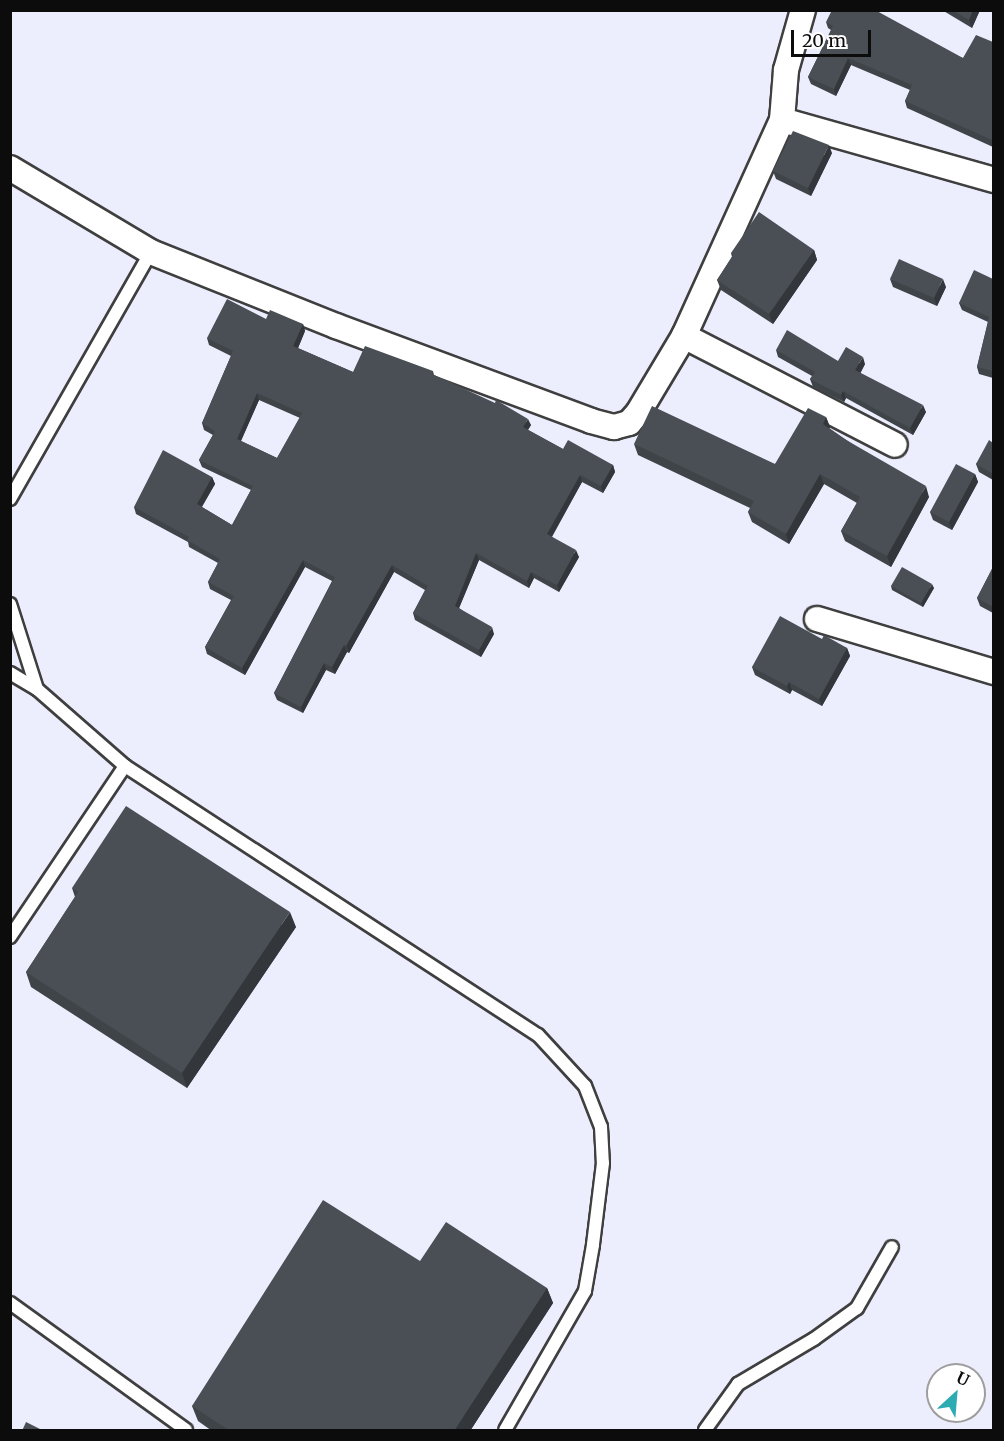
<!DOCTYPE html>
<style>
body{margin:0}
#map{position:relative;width:1004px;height:1441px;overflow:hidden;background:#eceefe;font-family:Merriweather,serif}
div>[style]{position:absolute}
.roads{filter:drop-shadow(2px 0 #3f3f3f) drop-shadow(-2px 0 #3f3f3f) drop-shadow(0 2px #3f3f3f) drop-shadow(0 -2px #3f3f3f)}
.service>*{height:12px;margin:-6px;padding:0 6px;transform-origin:6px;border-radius:6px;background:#fff}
.minor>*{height:24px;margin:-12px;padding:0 12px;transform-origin:12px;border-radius:12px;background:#fff}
.wall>*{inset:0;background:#3f4448}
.shaded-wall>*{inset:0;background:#33373b}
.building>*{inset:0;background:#494f54}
span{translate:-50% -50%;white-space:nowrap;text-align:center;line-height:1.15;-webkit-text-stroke:6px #fff;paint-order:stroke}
.frame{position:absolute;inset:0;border:12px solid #0c0c0c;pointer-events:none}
.north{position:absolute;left:926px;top:1363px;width:60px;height:60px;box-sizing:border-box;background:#fff;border:2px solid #9e9e9e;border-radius:50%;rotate:26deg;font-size:16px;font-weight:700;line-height:24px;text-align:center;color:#0c0c0c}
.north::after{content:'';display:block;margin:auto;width:21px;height:27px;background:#2dabb3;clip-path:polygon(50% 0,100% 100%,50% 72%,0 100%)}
.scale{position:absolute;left:791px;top:30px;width:80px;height:27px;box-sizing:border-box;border:3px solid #0c0c0c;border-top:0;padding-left:8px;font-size:18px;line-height:21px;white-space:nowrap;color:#0c0c0c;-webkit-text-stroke:4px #fff;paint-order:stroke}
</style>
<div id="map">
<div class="roads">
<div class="service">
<i style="left:10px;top:499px;width:284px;rotate:-60.3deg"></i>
<i style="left:10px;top:604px;width:89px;rotate:72.4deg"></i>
<i style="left:10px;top:673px;width:31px;rotate:31deg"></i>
<i style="left:37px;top:689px;width:117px;rotate:41.2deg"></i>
<i style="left:125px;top:766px;width:493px;rotate:33.1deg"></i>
<i style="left:538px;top:1035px;width:69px;rotate:47.3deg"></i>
<i style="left:585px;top:1086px;width:44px;rotate:68.7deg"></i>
<i style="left:601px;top:1127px;width:36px;rotate:87deg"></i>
<i style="left:603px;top:1163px;width:83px;rotate:97deg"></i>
<i style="left:593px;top:1245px;width:47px;rotate:99.9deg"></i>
<i style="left:585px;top:1291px;width:160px;rotate:119.9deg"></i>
<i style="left:10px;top:937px;width:206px;rotate:-56.1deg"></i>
<i style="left:10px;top:1303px;width:217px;rotate:35.8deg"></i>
<i style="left:705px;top:1430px;width:57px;rotate:-54.3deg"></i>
<i style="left:738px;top:1384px;width:88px;rotate:-30.6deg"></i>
<i style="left:814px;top:1339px;width:53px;rotate:-35.8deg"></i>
<i style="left:857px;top:1308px;width:70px;rotate:-60.2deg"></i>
</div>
<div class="minor">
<i style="left:782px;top:120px;width:220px;rotate:15.8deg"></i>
<i style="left:10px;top:168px;width:164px;rotate:30.8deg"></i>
<i style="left:151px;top:252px;width:199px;rotate:21.8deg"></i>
<i style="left:336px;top:326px;width:272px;rotate:20.4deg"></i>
<i style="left:591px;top:421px;width:24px;rotate:15deg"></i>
<i style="left:614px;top:427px;width:16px;rotate:-15deg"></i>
<i style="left:629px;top:423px;width:13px;rotate:-48deg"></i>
<i style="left:638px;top:413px;width:90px;rotate:-59.1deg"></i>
<i style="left:684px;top:336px;width:237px;rotate:-65.6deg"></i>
<i style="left:782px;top:120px;width:50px;rotate:-85.4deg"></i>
<i style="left:786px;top:70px;width:62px;rotate:-74.2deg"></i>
<i style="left:684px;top:336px;width:237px;rotate:27.3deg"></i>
<i style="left:817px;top:619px;width:185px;rotate:16.7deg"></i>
</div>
</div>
<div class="wall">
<i style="clip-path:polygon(942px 10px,980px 10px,972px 28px)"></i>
<i style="clip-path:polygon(826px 22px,963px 58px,993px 42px,993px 147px,907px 108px,905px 101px,910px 90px,851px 65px,836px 96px,811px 84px,808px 77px,831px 30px,828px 28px)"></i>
<i style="clip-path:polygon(832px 153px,811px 196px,776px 179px,773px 171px)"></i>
<i style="clip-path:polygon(814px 250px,817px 260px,773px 324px,721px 290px,717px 280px,732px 257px,731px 253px)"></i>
<i style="clip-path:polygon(890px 279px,946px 287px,937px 306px,893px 287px)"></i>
<i style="clip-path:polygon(993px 279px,993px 378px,979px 374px,977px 367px,988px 322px,962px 310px,959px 303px)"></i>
<i style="clip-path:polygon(evenodd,266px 319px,303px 324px,305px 331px,298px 348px,353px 372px,433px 371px,434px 375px,531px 425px,528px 430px,563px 449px,613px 465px,615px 472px,603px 493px,582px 482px,552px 537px,579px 557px,559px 592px,534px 578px,529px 588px,479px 560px,459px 608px,494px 634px,481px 657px,415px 620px,413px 613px,425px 590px,394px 572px,349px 653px,347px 652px,335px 674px,326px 670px,303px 713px,277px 700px,274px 693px,332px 581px,305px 567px,245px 675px,207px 654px,205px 647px,231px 600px,210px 589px,208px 582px,218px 563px,189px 547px,188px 542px,136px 514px,134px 507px,212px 477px,215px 484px,202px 507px,232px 525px,251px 490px,202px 467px,199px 460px,213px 435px,204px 430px,202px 423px,231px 356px,209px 345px,207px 338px,266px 319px,259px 400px,300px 418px,277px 458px,241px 441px,259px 400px)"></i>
<i style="clip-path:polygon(776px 350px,838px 361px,865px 364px,860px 373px,926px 412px,913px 435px,846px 398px,844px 402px,813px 387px,810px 379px,812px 376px,778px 357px)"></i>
<i style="clip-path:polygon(826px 417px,830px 427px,829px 428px,929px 497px,891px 567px,845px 541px,841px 531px,857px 503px,824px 484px,789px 544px,752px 522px,748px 512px,750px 508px,638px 455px,634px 444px,775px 464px)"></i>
<i style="clip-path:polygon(993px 443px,993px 480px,979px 472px,976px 464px)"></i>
<i style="clip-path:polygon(975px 474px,978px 482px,952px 530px,933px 520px,930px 512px)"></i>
<i style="clip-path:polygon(993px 567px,993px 613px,980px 606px,977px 598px)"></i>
<i style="clip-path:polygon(891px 586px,934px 588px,923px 607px,892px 590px)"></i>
<i style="clip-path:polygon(822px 639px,847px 648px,850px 656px,822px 706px,792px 690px,790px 694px,755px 675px,752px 667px)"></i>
<i style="clip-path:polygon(72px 888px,296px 927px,187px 1088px,31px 987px,26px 972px,75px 897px)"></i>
<i style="clip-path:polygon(420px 1261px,547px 1288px,553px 1303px,470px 1431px,212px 1431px,198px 1421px,192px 1406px)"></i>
</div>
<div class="shaded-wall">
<i style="clip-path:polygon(973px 10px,980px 10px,972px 28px,969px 20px)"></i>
<i style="clip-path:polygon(848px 58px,851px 65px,836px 96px,834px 89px)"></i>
<i style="clip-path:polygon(829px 145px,832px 153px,811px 196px,808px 188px)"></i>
<i style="clip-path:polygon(814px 250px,817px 260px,773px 324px,769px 314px)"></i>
<i style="clip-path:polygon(943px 279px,946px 287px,937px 306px,934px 298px)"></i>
<i style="clip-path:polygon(303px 324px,305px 331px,296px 353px,293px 346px)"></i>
<i style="clip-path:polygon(863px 357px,865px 364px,858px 378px,855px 370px)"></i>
<i style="clip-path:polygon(843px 391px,846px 398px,844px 402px,841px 395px)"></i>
<i style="clip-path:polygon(257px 393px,259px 400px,239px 445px,237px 439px)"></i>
<i style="clip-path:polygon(923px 405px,926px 412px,913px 435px,910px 428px)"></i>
<i style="clip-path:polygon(826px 417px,830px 427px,826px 434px,823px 424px)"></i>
<i style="clip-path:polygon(528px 419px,531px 425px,525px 434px,523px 427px)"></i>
<i style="clip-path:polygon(613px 465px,615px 472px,603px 493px,601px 486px)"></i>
<i style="clip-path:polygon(820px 474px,824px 484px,789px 544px,786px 534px)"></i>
<i style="clip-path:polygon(975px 474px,978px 482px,952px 530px,949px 522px)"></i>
<i style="clip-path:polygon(580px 475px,582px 482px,549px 541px,547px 534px)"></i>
<i style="clip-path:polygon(212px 477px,215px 484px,199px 511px,197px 504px)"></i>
<i style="clip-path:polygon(926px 486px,929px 497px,891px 567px,887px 556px)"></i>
<i style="clip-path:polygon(576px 550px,579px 557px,559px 592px,557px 585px)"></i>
<i style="clip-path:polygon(476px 553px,479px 560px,457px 613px,455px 606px)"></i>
<i style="clip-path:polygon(303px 560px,305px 567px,245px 675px,242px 668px)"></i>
<i style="clip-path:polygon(392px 565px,394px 572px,349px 653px,346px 646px)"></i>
<i style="clip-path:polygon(531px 572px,534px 578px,529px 588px,527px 581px)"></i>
<i style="clip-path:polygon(932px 584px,934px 588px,923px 607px,921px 603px)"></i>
<i style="clip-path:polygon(492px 627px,494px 634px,481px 657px,479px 650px)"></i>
<i style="clip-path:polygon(344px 645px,347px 652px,335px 674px,332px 667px)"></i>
<i style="clip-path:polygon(847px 648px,850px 656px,822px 706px,819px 699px)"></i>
<i style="clip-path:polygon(324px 663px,326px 670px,303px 713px,301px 707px)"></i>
<i style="clip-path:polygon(789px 682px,792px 690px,790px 694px,787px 686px)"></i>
<i style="clip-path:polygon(290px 912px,296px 927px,187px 1088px,182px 1073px)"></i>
<i style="clip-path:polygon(547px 1288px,553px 1303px,470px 1431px,454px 1431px)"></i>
</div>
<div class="building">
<i style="clip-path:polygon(832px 10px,875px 10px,963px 58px,976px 35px,993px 42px,993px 137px,992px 140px,905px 101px,912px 85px,848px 58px,834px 89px,808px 77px,833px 26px,826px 22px)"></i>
<i style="clip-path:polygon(952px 10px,973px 10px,969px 20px)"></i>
<i style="clip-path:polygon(793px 131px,829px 145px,808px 188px,773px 171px)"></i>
<i style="clip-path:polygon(759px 212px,814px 250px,769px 314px,717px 280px,733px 255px,731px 253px)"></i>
<i style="clip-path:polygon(899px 259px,943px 279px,934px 298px,890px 279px)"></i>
<i style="clip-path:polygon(974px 270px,993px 279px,993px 371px,977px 367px,989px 317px,959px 303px)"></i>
<i style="clip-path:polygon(evenodd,227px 299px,266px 319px,270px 310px,303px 324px,293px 346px,353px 372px,365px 346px,433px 371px,432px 374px,495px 403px,496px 400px,528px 419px,523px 427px,563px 449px,568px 440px,613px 465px,601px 486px,580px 475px,547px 534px,576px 550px,557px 585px,531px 572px,527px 581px,476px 553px,455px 606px,492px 627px,479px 650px,413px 613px,428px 586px,392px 565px,346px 646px,344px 645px,332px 667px,324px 663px,301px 707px,274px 693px,335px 577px,303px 560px,242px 668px,205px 647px,234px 596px,208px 582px,220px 559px,187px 540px,189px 537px,134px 507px,163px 450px,212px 477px,197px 504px,232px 525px,253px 486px,199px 460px,215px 431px,202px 423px,233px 351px,207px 338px,227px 299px,257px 393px,302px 413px,277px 458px,237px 439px,257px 393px)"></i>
<i style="clip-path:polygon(787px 330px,838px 361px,846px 347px,863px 357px,855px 370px,923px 405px,910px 428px,843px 391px,841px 395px,810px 379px,815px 372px,776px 350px)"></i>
<i style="clip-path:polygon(652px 406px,775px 464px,808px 408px,826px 417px,823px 424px,841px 437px,926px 486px,887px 556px,841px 531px,860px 497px,820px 474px,786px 534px,748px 512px,754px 501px,634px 444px)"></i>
<i style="clip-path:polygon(989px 440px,993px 443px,993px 474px,976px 464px)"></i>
<i style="clip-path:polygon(956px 464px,975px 474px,949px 522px,930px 512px)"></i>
<i style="clip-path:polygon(902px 567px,932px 584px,921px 603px,891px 586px)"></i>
<i style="clip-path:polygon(993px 567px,993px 607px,977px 598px)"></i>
<i style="clip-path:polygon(780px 616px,822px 639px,824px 635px,847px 648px,819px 699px,789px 682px,787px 686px,752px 667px)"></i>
<i style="clip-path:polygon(126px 806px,290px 912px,182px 1073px,26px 972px,78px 892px,72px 888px)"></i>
<i style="clip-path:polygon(323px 1200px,420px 1261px,446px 1222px,547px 1288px,454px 1431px,230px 1431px,192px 1406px)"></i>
<i style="clip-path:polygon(26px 1422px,44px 1431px,22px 1431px)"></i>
</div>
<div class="frame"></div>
<div class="north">U</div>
<div class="scale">20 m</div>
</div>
